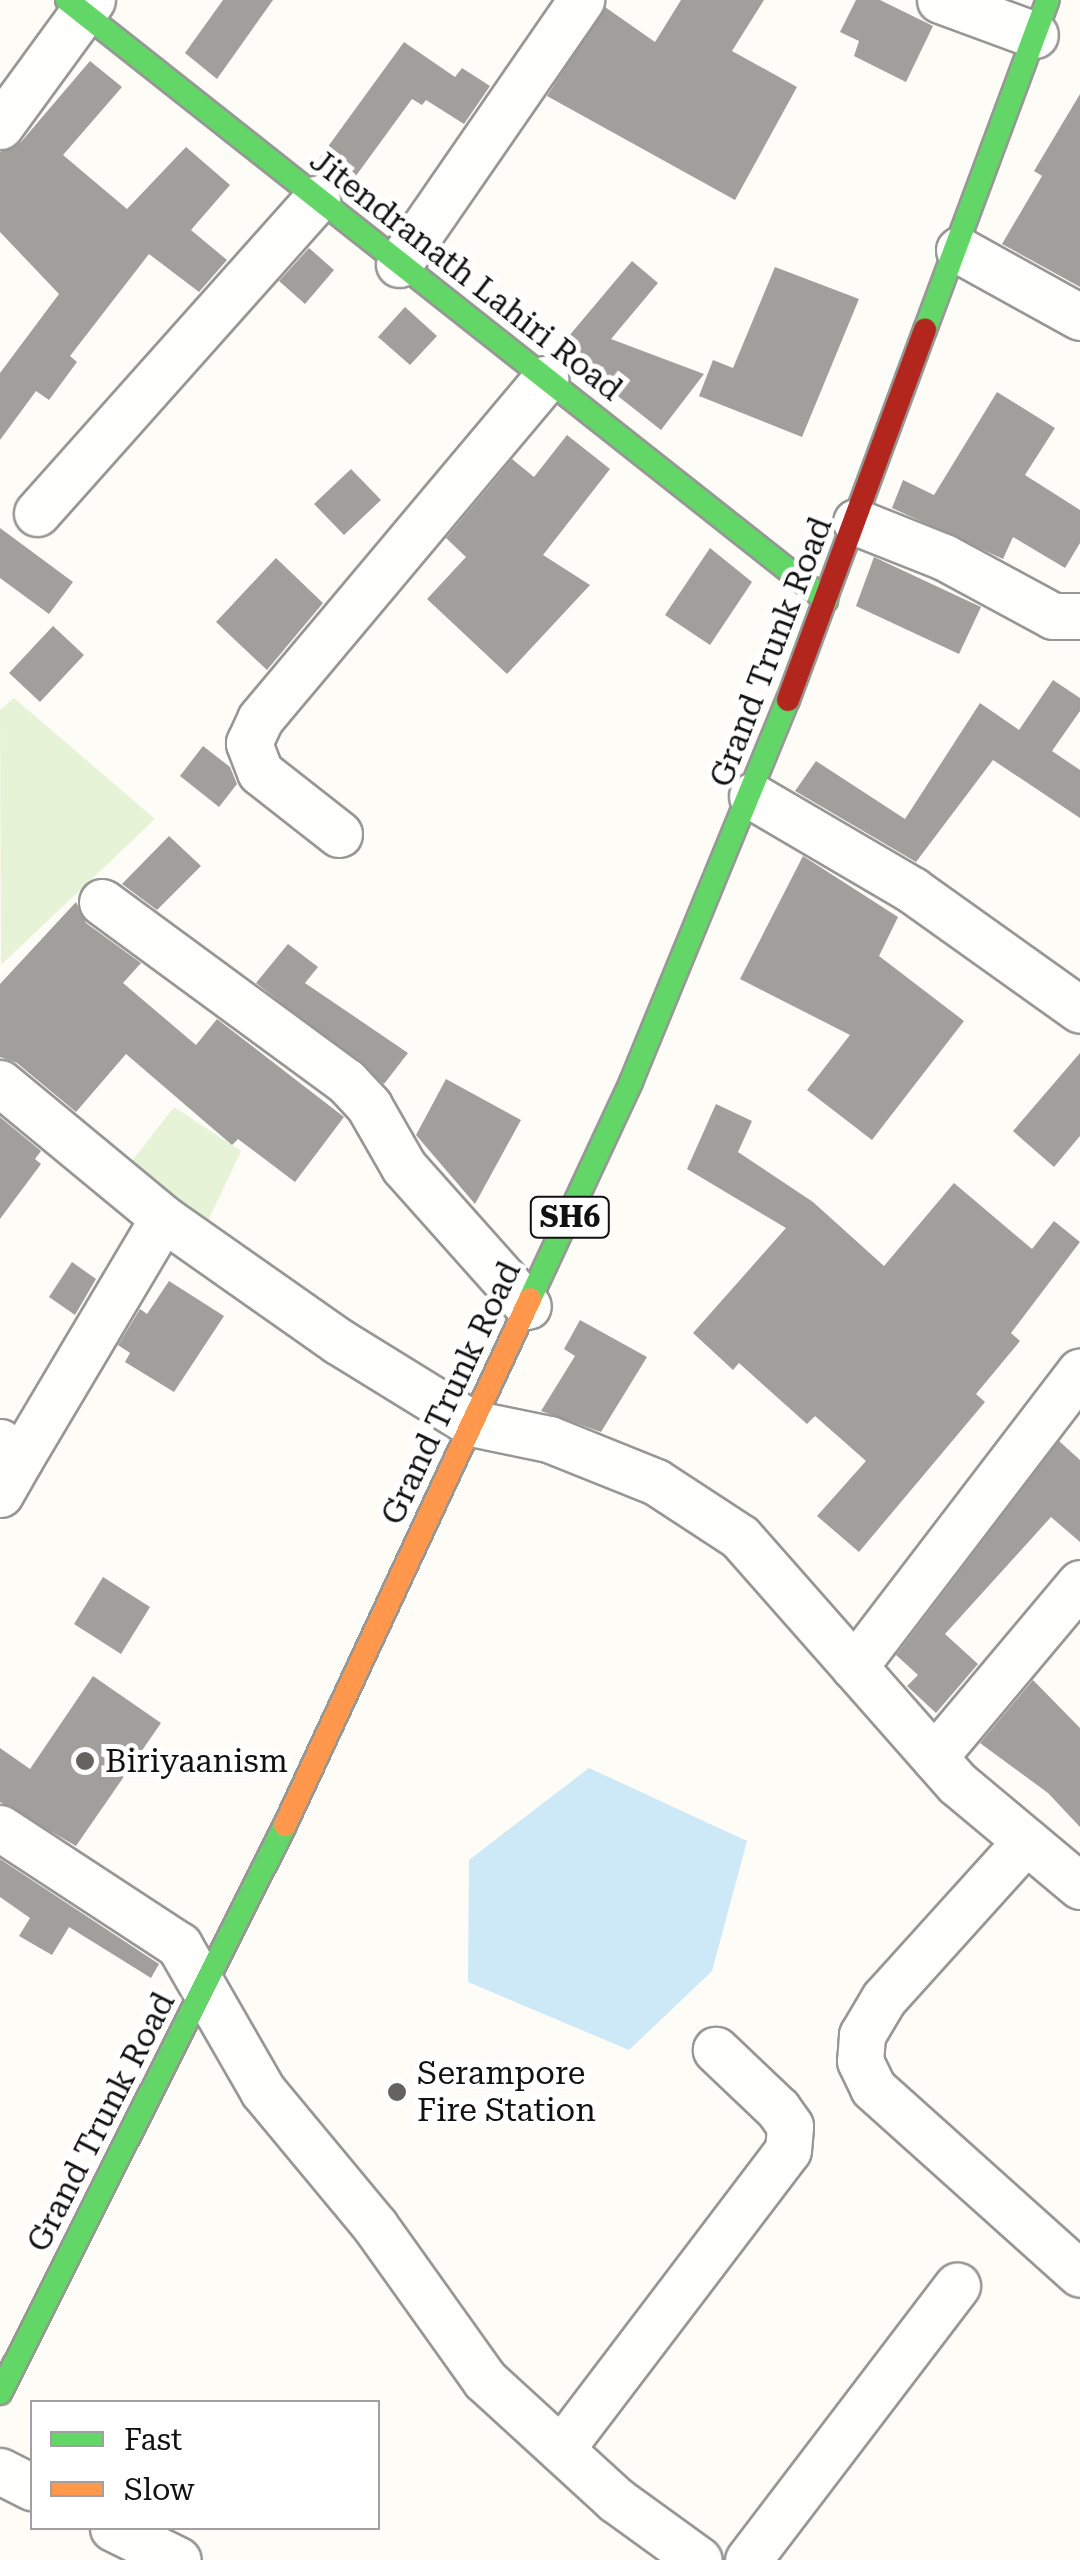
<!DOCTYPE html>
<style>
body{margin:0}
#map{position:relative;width:1080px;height:2560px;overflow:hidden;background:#fdfcf7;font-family:"Roboto Serif",serif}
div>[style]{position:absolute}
.green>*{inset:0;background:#e7f3d7}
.water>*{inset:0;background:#cde8f7}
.building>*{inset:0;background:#a19f9c}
.roads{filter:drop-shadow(2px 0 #979795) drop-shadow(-2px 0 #979795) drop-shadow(0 2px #979795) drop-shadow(0 -2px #979795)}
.street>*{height:45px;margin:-22.5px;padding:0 22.5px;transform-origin:22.5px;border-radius:22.5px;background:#fffffe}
.fast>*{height:22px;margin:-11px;padding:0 11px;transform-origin:11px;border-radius:11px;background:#63d668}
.slow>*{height:22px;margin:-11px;padding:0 11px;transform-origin:11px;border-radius:11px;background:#ff974d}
.jam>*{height:22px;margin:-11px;padding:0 11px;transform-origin:11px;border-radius:11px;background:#b3261e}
.dots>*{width:28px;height:28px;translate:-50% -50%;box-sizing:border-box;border:5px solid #fff;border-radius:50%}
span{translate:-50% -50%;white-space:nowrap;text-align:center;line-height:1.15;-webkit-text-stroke:10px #fff;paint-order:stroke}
.shield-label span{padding:2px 8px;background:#fff;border:2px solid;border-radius:8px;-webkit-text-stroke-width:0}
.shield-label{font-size:30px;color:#111;font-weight:700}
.street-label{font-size:32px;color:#111}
.poi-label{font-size:32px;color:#111}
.left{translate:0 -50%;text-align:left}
.legend{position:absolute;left:30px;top:2400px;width:350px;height:130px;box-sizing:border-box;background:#fff;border:2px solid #a0a0a0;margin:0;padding:12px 18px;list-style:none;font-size:30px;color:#111}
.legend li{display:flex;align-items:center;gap:20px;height:50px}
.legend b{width:50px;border:2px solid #a0a0a0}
</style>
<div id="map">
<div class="green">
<i style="clip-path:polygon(14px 698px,155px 819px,1px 965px,0 710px)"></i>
<i style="clip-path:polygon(174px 1107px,241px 1151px,208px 1221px,117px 1167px,132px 1161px)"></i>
</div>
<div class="water">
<i style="clip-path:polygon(589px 1768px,747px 1841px,712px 1971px,629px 2050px,468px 1982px,469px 1860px)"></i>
</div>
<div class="building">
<i style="clip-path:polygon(223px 0,273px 0,217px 79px,185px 53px)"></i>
<i style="clip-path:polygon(681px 0,764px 0,732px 51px,797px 87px,735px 200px,547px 96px,605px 7px,655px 42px)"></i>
<i style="clip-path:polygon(856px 0,880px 0,933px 26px,906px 82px,854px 56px,859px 41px,840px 32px)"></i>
<i style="clip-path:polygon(404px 42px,455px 77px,462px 68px,490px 86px,464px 124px,426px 100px,422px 105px,412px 99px,350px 184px,319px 159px)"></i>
<i style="clip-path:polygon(90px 61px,122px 87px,63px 155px,127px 209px,186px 147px,230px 185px,191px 230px,227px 260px,199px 292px,149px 254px,70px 356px,77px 362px,49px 400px,36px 391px,0 440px,0 373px,59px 294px,0 232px,0 152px,21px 142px)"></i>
<i style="clip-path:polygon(1080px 94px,1080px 287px,1002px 244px,1042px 176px,1034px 171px)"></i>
<i style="clip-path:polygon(309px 248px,334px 270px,305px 304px,279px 281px)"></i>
<i style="clip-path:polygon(632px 261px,658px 283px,611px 339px,704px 374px,661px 430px,558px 349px)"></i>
<i style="clip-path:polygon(775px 267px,859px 299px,802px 437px,699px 396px,713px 360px,733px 368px)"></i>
<i style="clip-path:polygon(405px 307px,437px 336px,410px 365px,378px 337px)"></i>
<i style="clip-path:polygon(997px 392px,1055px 428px,1025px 475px,1080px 510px,1080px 543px,1065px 568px,1013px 537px,1003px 559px,892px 508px,903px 480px,934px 495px)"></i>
<i style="clip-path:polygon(567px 435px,610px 469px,543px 555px,590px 585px,507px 674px,427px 599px,466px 557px,446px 538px,512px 459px,534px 477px)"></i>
<i style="clip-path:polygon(351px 469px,381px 500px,344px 535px,314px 504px)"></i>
<i style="clip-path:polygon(0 528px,73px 582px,49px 614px,0 578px)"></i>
<i style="clip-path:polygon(710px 548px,752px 582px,710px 645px,665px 615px)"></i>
<i style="clip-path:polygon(874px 557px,981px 607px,959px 654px,856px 606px)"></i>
<i style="clip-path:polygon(276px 558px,323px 603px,267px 670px,216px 622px)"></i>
<i style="clip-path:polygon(53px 626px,84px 655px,40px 702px,9px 673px)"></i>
<i style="clip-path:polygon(1053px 680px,1080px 698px,1080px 711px,1052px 751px,1080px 770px,1080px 818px,993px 760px,916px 862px,795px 791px,816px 761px,905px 819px,980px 703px,1019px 730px)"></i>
<i style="clip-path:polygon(203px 746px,230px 767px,237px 784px,219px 807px,180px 776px)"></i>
<i style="clip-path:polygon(169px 836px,201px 866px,157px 910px,122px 884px)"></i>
<i style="clip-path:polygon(803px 856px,898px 917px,879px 956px,964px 1021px,872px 1140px,807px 1090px,850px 1035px,740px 979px)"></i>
<i style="clip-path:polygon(76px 902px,86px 923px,141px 963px,123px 983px,196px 1045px,217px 1019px,344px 1117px,295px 1182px,238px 1139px,232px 1145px,126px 1054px,76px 1112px,17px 1063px,0 1057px,0 984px)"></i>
<i style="clip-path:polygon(288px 944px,318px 967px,305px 983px,408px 1053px,384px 1084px,256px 983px)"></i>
<i style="clip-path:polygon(1080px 1053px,1080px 1136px,1054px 1167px,1013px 1131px)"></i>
<i style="clip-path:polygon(446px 1079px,521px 1120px,475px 1204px,416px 1135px)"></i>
<i style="clip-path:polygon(716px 1104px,752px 1121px,738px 1152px,813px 1202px,884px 1266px,954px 1183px,1032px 1249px,1054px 1221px,1080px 1242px,1011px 1333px,1020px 1341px,976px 1394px,985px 1402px,859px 1552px,817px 1516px,866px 1461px,815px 1416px,807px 1424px,739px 1363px,733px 1370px,693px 1333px,786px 1228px,687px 1169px)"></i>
<i style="clip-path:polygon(0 1117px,41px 1151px,35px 1159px,41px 1164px,0 1219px)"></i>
<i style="clip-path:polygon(72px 1262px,96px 1279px,75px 1315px,49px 1297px)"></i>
<i style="clip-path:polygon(169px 1281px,224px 1316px,174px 1392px,125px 1362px,130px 1353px,118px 1345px,140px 1309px,147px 1314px)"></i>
<i style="clip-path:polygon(580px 1320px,647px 1357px,601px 1432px,541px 1411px,575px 1356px,564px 1349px)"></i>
<i style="clip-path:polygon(1059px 1441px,1080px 1460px,1080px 1542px,1051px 1517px,945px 1634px,978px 1664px,936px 1713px,907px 1686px,918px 1675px,896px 1655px)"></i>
<i style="clip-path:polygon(103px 1577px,150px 1607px,121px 1654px,74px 1624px)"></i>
<i style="clip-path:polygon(93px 1676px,161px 1723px,76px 1846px,0 1802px,0 1748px,30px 1769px)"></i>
<i style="clip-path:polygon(1033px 1680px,1080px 1728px,1080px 1827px,1048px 1793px,980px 1743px)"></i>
<i style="clip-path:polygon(0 1859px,159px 1964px,151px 1978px,69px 1927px,52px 1955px,19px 1936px,30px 1918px,0 1897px)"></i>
</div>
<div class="roads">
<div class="street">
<i style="left:940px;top:0;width:101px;rotate:20.2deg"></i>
<i style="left:0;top:126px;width:156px;rotate:-53.9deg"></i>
<i style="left:959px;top:250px;width:138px;rotate:29deg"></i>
<i style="left:399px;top:264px;width:321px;rotate:-55.4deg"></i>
<i style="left:37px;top:513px;width:421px;rotate:-48.3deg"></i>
<i style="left:856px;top:522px;width:95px;rotate:21.7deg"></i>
<i style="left:944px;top:557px;width:124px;rotate:28.4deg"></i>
<i style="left:1053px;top:616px;width:27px"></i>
<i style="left:752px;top:796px;width:186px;rotate:30.4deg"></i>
<i style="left:912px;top:890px;width:206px;rotate:35.5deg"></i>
<i style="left:339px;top:834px;width:100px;rotate:-141.9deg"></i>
<i style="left:260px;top:772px;width:31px;rotate:-111deg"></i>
<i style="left:249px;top:743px;width:26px;rotate:-65deg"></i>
<i style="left:260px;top:719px;width:444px;rotate:-50deg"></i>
<i style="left:102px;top:902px;width:303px;rotate:36.3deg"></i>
<i style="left:346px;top:1081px;width:34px;rotate:47deg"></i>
<i style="left:369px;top:1106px;width:70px;rotate:60.2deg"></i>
<i style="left:404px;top:1167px;width:186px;rotate:48.3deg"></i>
<i style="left:0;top:1083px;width:212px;rotate:39.6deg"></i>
<i style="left:163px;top:1218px;width:214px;rotate:35.1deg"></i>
<i style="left:338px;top:1341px;width:156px;rotate:31.7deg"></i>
<i style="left:471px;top:1423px;width:80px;rotate:11.6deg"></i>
<i style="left:549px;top:1439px;width:115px;rotate:21.9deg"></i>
<i style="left:656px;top:1482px;width:100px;rotate:33.2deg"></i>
<i style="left:740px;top:1537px;width:329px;rotate:48.6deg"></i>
<i style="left:958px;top:1784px;width:159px;rotate:39.9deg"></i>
<i style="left:0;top:1442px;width:26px;rotate:40deg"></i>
<i style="left:20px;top:1459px;width:280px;rotate:-59.3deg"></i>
<i style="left:0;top:1494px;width:40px;rotate:-60.3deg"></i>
<i style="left:854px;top:1667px;width:372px;rotate:-52.6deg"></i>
<i style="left:934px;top:1757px;width:227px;rotate:-50deg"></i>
<i style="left:0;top:1828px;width:214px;rotate:33.2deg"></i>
<i style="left:179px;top:1945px;width:168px;rotate:60.1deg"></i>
<i style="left:263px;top:2091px;width:175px;rotate:50.3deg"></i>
<i style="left:375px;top:2226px;width:189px;rotate:54.5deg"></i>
<i style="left:485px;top:2380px;width:178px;rotate:42.5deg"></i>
<i style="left:616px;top:2500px;width:102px;rotate:35.9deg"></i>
<i style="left:1026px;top:1841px;width:212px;rotate:132.1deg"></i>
<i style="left:884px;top:1998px;width:43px;rotate:120.7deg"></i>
<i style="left:862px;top:2035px;width:26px;rotate:94deg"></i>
<i style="left:860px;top:2061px;width:30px;rotate:64deg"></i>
<i style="left:873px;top:2088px;width:278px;rotate:41.9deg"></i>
<i style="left:561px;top:2449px;width:375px;rotate:-52.8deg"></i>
<i style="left:788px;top:2150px;width:24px;rotate:-85deg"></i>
<i style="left:790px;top:2126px;width:21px;rotate:-125deg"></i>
<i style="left:778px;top:2109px;width:86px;rotate:-136.4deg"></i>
<i style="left:0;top:2471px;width:36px;rotate:27deg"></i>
<i style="left:113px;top:2528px;width:72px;rotate:26.2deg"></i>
<i style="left:748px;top:2560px;width:345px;rotate:-52.7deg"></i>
</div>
<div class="fast">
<i style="left:67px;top:0;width:968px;rotate:38.33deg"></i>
<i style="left:925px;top:330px;width:352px;rotate:-69.6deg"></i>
<i style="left:530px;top:1299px;width:239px;rotate:-65deg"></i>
<i style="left:631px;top:1082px;width:413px;rotate:-67.7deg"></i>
<i style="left:0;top:2393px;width:635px;rotate:-63.35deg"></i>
</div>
<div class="slow">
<i style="left:285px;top:1825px;width:580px;rotate:-65.02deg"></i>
</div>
<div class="jam">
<i style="left:788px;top:700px;width:395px;rotate:-69.7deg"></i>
</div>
</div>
<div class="dots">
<i style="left:85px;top:1761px;background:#646362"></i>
<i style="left:397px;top:2092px;background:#646362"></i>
</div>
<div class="shield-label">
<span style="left:570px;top:1217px">SH6</span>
</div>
<div class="street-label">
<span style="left:466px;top:275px;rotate:38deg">Jitendranath Lahiri Road</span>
<span style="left:771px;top:652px;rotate:-69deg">Grand Trunk Road</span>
<span style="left:451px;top:1393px;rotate:-65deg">Grand Trunk Road</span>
<span style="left:101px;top:2122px;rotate:-63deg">Grand Trunk Road</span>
</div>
<div class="poi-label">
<span class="left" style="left:105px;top:1761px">Biriyaanism</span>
<span class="left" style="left:417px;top:2092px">Serampore<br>Fire Station</span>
</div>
<ul class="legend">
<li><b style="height:12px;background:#63d668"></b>Fast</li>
<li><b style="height:12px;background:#ff974d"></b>Slow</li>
</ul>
</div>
